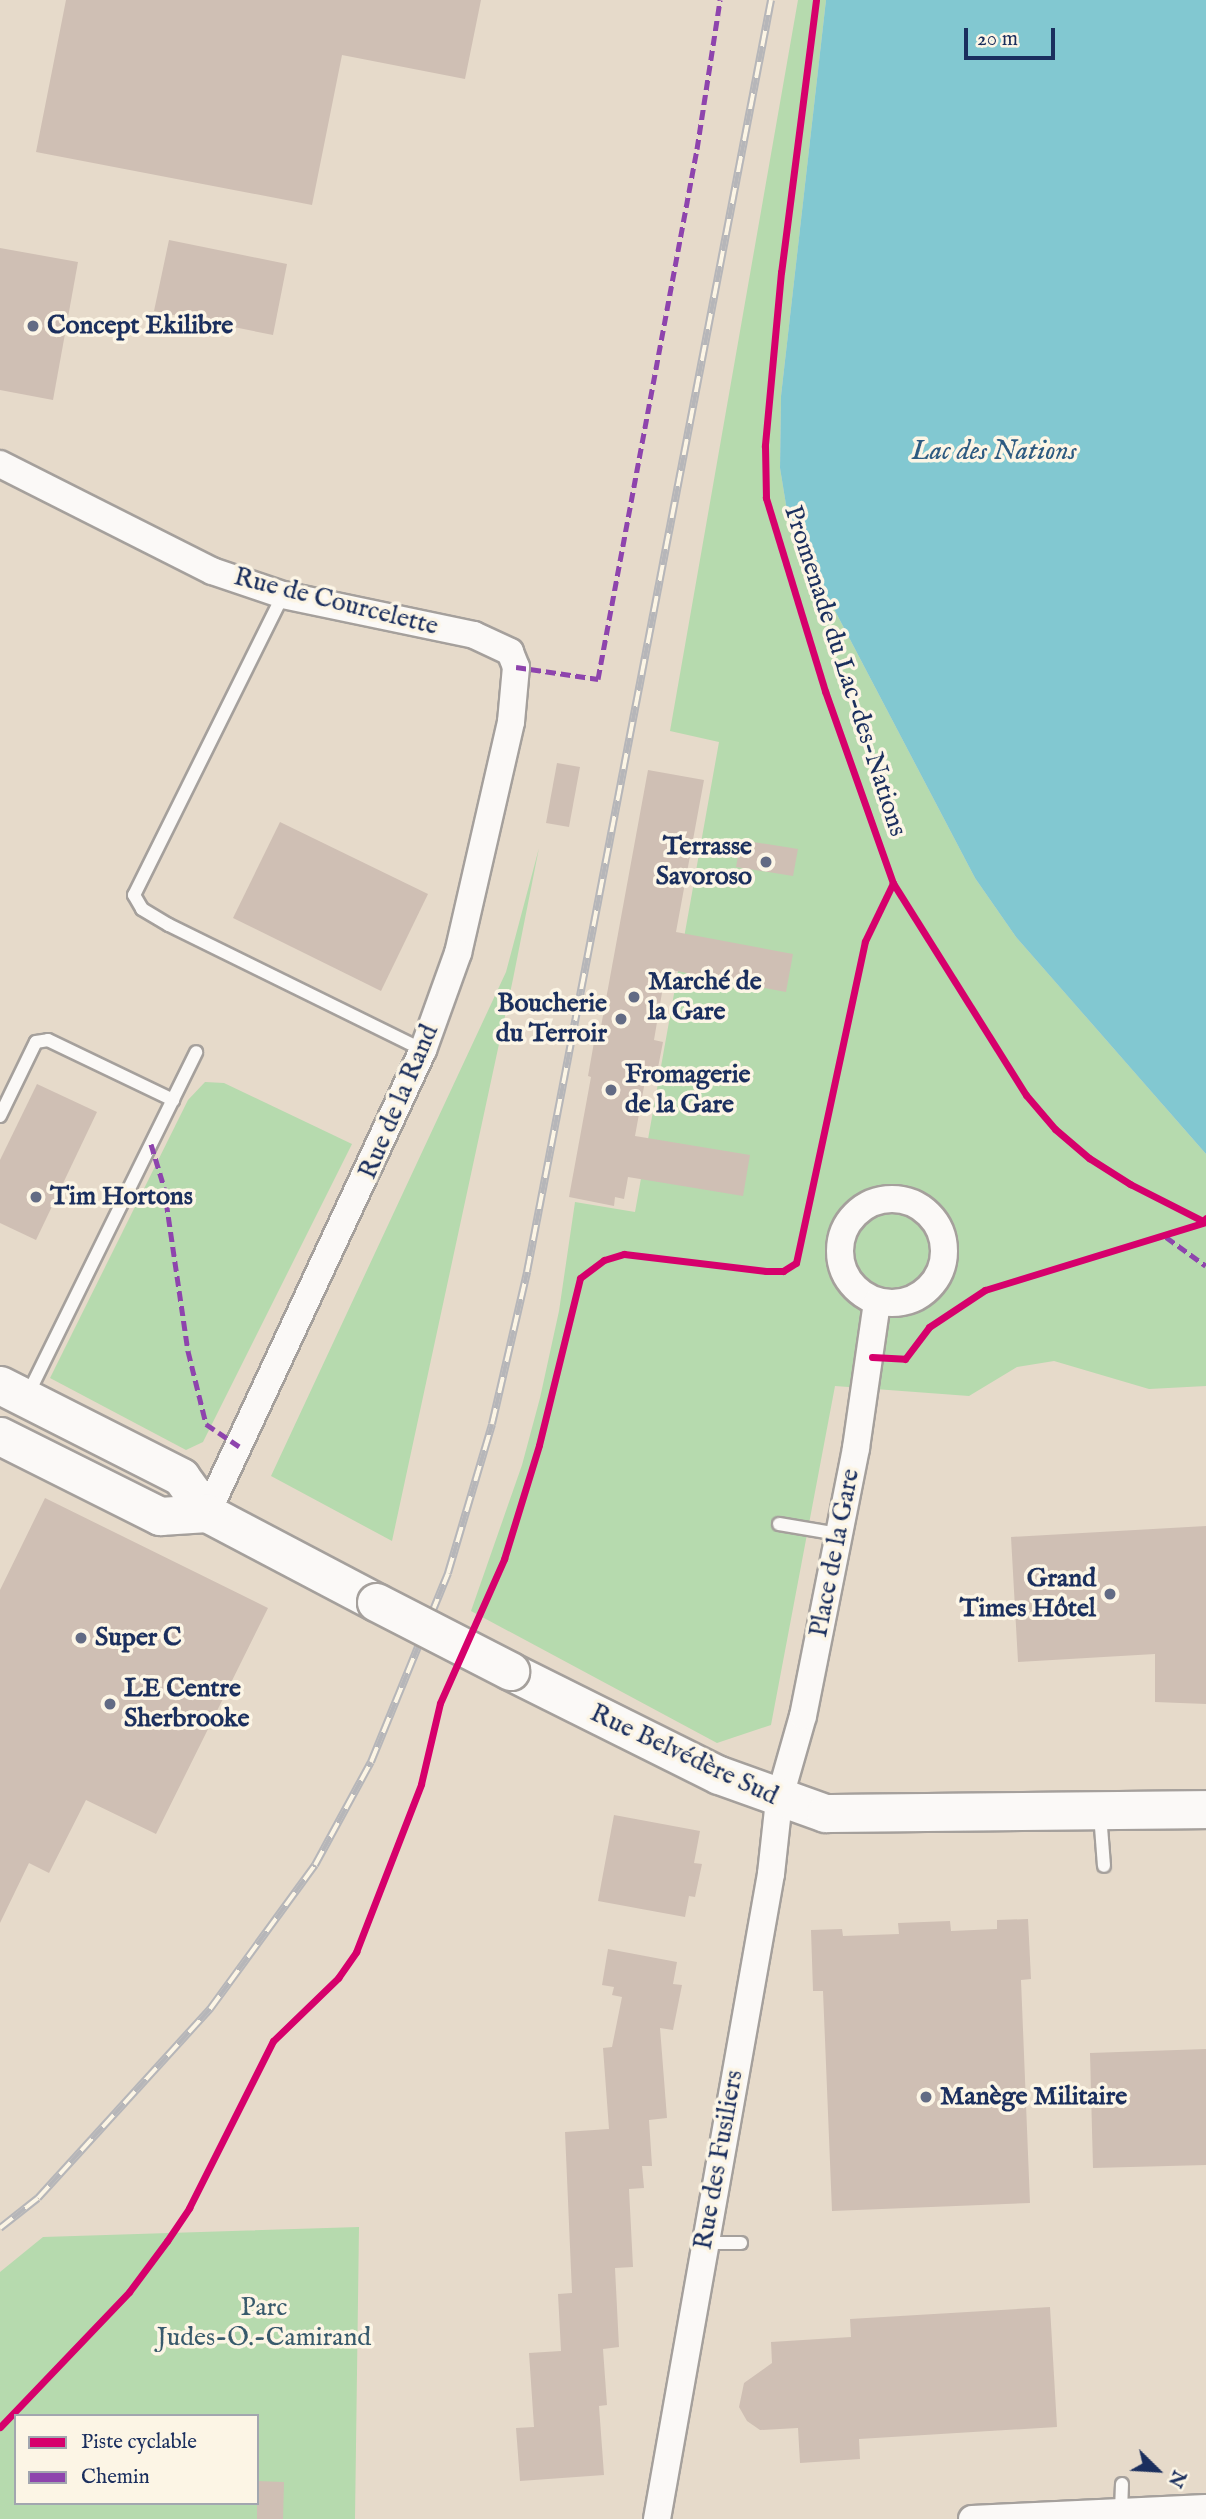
<!DOCTYPE html>
<meta charset="utf-8">
<style>
body{margin:0}
#map{position:relative;width:1206px;height:2519px;overflow:hidden;background:#e6daca;font-family:"IM FELL English",serif}
div>[style]{position:absolute}
.green>*{inset:0;background:#b6daae}
.water>*{inset:0;background:#82c8d1}
.building>*{inset:0;background:#cfbfb4}
.roads{filter:drop-shadow(2px 0 #a5a09c) drop-shadow(-2px 0 #a5a09c) drop-shadow(0 2px #a5a09c) drop-shadow(0 -2px #a5a09c)}
.lane>*{height:12px;margin:-6px;padding:0 6px;transform-origin:6px;border-radius:6px;background:#fbf9f7}
.street>*{height:26px;margin:-13px;padding:0 13px;transform-origin:13px;border-radius:13px;background:#fbf9f7}
.street>.ring{margin:-13px;padding:0;box-sizing:content-box;background:none;border:26px solid #fbf9f7;border-radius:50%}
.secondary>*{height:37px;margin:-18.5px;padding:0 18.5px;transform-origin:18.5px;border-radius:18.5px;background:#fbf9f7}
.rail>*{height:8px;margin-top:-4px;transform-origin:0;background:repeating-linear-gradient(90deg,#fcf5e5 0 16px,#b6b6b9 0 32px);box-sizing:border-box;border-block:2px solid #b6b6b9}
.bridges{filter:drop-shadow(2px 0 #a5a09c) drop-shadow(-2px 0 #a5a09c) drop-shadow(0 2px #a5a09c) drop-shadow(0 -2px #a5a09c)}
.secondary-bridge>*{height:37px;margin:-18.5px;padding:0 18.5px;transform-origin:18.5px;border-radius:18.5px;background:#fbf9f7}
.quiet>*{height:5px;margin-top:-2.5px;transform-origin:0;background:repeating-linear-gradient(90deg,#8e44ad 0 10px,transparent 0 15px)}
.cycleway>*{height:7px;margin:-3.5px;padding:0 3.5px;transform-origin:3.5px;border-radius:3.5px;background:#d6006c}
.dots>*{width:19px;height:19px;translate:-50% -50%;box-sizing:border-box;border:4px solid #fcf5e5;border-radius:50%}
span{translate:-50% -50%;white-space:nowrap;text-align:center;line-height:1.15;-webkit-text-stroke:7px #fcf5e5;paint-order:stroke}
.poi-label{font-size:26px;color:#1b2f5e;font-weight:700}
.left{translate:0 -50%;text-align:left}
.right{translate:-100% -50%;text-align:right}
.street-label{font-size:26px;color:#1b2f5e}
.park-label{font-size:26px;color:#385a6c}
.water-label{font-size:28px;color:#2d5a81;font-style:italic}
.legend{position:absolute;left:14px;top:2414px;width:245px;height:91px;box-sizing:border-box;background:#fcf5e5;border:2px solid #a2a6af;margin:0;padding:9px 12px;list-style:none;font-size:21px;color:#1b2f5e}
.legend li{display:flex;align-items:center;gap:14px;height:35px}
.legend b{width:35px;border:2px solid #a2a6af}
.north{position:absolute;left:1122px;top:2435px;width:70px;height:70px;-webkit-text-stroke:5px #fcf5e5;paint-order:stroke;rotate:114deg;font-size:19px;font-weight:700;line-height:28px;text-align:center;color:#1b2f5e}
.north::after{content:'';display:block;margin:auto;width:24px;height:32px;background:#1b2f5e;clip-path:polygon(50% 0,100% 100%,50% 72%,0 100%)}
.scale{position:absolute;left:964px;top:28px;width:91px;height:32px;box-sizing:border-box;border:4px solid #1b2f5e;border-top:0;padding-left:9px;font-size:21px;line-height:24px;white-space:nowrap;color:#1b2f5e;-webkit-text-stroke:5px #fcf5e5;paint-order:stroke}
</style>
<div id="map">
<div class="green">
<i style="clip-path:polygon(798px 0,826px 0,781px 396px,780px 468px,789px 523px,975px 878px,1016px 937px,1206px 1154px,1206px 1386px,1149px 1389px,1054px 1361px,1017px 1367px,969px 1396px,835px 1386px,771px 1725px,717px 1743px,471px 1611px,522px 1465px,540px 1398px,559px 1311px,575px 1202px,635px 1212px,719px 742px,670px 731px)"></i>
<i style="clip-path:polygon(539px 848px,513px 979px,392px 1541px,271px 1476px,506px 972px)"></i>
<i style="clip-path:polygon(205px 1082px,224px 1083px,352px 1144px,203px 1442px,186px 1450px,50px 1378px,188px 1100px)"></i>
<i style="clip-path:polygon(evenodd,359px 2227px,355px 2519px,0 2519px,0 2272px,43px 2237px,359px 2227px,16px 2416px,257px 2416px,257px 2503px,16px 2503px,16px 2416px)"></i>
</div>
<div class="water">
<i style="clip-path:polygon(826px 0,1206px 0,1206px 1154px,1016px 937px,975px 878px,789px 523px,780px 468px,781px 396px)"></i>
</div>
<div class="building">
<i style="clip-path:polygon(66px 0,481px 0,465px 79px,342px 55px,312px 205px,36px 152px)"></i>
<i style="clip-path:polygon(169px 240px,287px 264px,273px 335px,154px 311px)"></i>
<i style="clip-path:polygon(0 248px,78px 262px,53px 400px,0 390px)"></i>
<i style="clip-path:polygon(557px 763px,580px 767px,569px 827px,546px 823px)"></i>
<i style="clip-path:polygon(648px 770px,704px 780px,676px 932px,793px 954px,786px 992px,666px 969px,654px 1040px,663px 1042px,655px 1083px,645px 1081px,635px 1136px,750px 1155px,743px 1196px,628px 1177px,624px 1199px,615px 1197px,614px 1206px,569px 1197px,591px 1077px,588px 1076px,596px 1031px,600px 1032px)"></i>
<i style="clip-path:polygon(280px 822px,428px 894px,381px 991px,233px 918px)"></i>
<i style="clip-path:polygon(741px 840px,798px 849px,793px 876px,736px 867px)"></i>
<i style="clip-path:polygon(37px 1084px,97px 1112px,36px 1240px,0 1223px,0 1160px)"></i>
<i style="clip-path:polygon(45px 1498px,268px 1608px,156px 1834px,86px 1800px,49px 1873px,29px 1863px,0 1923px,0 1590px)"></i>
<i style="clip-path:polygon(1206px 1526px,1206px 1704px,1155px 1702px,1155px 1654px,1018px 1662px,1011px 1537px)"></i>
<i style="clip-path:polygon(614px 1815px,700px 1831px,694px 1863px,702px 1864px,695px 1897px,689px 1896px,685px 1917px,598px 1901px)"></i>
<i style="clip-path:polygon(1028px 1919px,1031px 1979px,1021px 1980px,1030px 2203px,832px 2211px,823px 1991px,813px 1991px,811px 1930px,842px 1929px,843px 1936px,899px 1934px,898px 1923px,950px 1921px,951px 1931px,997px 1929px,997px 1920px)"></i>
<i style="clip-path:polygon(608px 1949px,677px 1962px,673px 1984px,682px 1985px,673px 2030px,660px 2028px,667px 2118px,649px 2120px,652px 2166px,642px 2166px,644px 2188px,629px 2189px,633px 2267px,615px 2268px,619px 2347px,603px 2349px,607px 2405px,599px 2406px,604px 2475px,520px 2481px,516px 2428px,534px 2427px,529px 2353px,561px 2351px,558px 2294px,572px 2293px,565px 2132px,609px 2129px,603px 2048px,612px 2047px,622px 1997px,612px 1995px,614px 1987px,602px 1985px)"></i>
<i style="clip-path:polygon(1206px 2049px,1206px 2165px,1093px 2168px,1090px 2053px)"></i>
<i style="clip-path:polygon(1050px 2307px,1057px 2427px,859px 2439px,860px 2459px,800px 2463px,798px 2428px,760px 2430px,747px 2421px,739px 2407px,744px 2383px,772px 2363px,771px 2342px,851px 2337px,850px 2319px)"></i>
<i style="clip-path:polygon(257px 2481px,284px 2482px,283px 2519px,257px 2519px)"></i>
</div>
<div class="roads">
<div class="lane">
<i style="left:283px;top:595px;width:335px;rotate:116.4deg"></i>
<i style="left:134px;top:895px;width:16px;rotate:60deg"></i>
<i style="left:142px;top:909px;width:31px;rotate:31deg"></i>
<i style="left:169px;top:925px;width:283px;rotate:26.2deg"></i>
<i style="left:0;top:1116px;width:82px;rotate:-64.1deg"></i>
<i style="left:36px;top:1042px;width:12px;rotate:-9deg"></i>
<i style="left:48px;top:1040px;width:139px;rotate:25.6deg"></i>
<i style="left:28px;top:1394px;width:381px;rotate:-63.8deg"></i>
<i style="left:779px;top:1524px;width:60px;rotate:9.6deg"></i>
<i style="left:1100px;top:1814px;width:52px;rotate:85.6deg"></i>
<i style="left:705px;top:2243px;width:36px"></i>
<i style="left:1121px;top:2512px;width:28px;rotate:-88deg"></i>
</div>
<div class="street">
<i style="left:0;top:464px;width:237px;rotate:26.8deg"></i>
<i style="left:212px;top:571px;width:75px;rotate:18.7deg"></i>
<i style="left:283px;top:595px;width:195px;rotate:11.8deg"></i>
<i style="left:474px;top:635px;width:40px;rotate:25deg"></i>
<i style="left:510px;top:652px;width:16px;rotate:68deg"></i>
<i style="left:516px;top:667px;width:55px;rotate:95.2deg"></i>
<i style="left:511px;top:722px;width:237px;rotate:102.9deg"></i>
<i style="left:458px;top:953px;width:103px;rotate:109.8deg"></i>
<i style="left:423px;top:1050px;width:511px;rotate:115.01deg"></i>
<i class="ring" style="left:840px;top:1199px;width:78px;height:78px"></i>
<i style="left:657px;top:2519px;width:655px;rotate:-79.98deg"></i>
<i style="left:771px;top:1874px;width:74px;rotate:-83.8deg"></i>
<i style="left:779px;top:1800px;width:87px;rotate:-74.1deg"></i>
<i style="left:803px;top:1716px;width:273px;rotate:-78.8deg"></i>
<i style="left:856px;top:1448px;width:148px;rotate:-81.8deg"></i>
<i style="left:972px;top:2519px;width:234px;rotate:-2.7deg"></i>
</div>
<div class="secondary">
<i style="left:0;top:1385px;width:203px;rotate:26.9deg"></i>
<i style="left:181px;top:1477px;width:44px;rotate:54.2deg"></i>
<i style="left:207px;top:1513px;width:191px;rotate:27.8deg"></i>
<i style="left:0;top:1436px;width:179px;rotate:26.6deg"></i>
<i style="left:160px;top:1516px;width:47px;rotate:-3.7deg"></i>
<i style="left:510px;top:1671px;width:233px;rotate:26.5deg"></i>
<i style="left:719px;top:1775px;width:113px;rotate:19.7deg"></i>
<i style="left:825px;top:1813px;width:381px;rotate:-0.6deg"></i>
</div>
</div>
<div class="rail">
<i style="left:0;top:2228px;width:48px;rotate:-38.3deg"></i>
<i style="left:38px;top:2198px;width:256px;rotate:-47.7deg"></i>
<i style="left:210px;top:2009px;width:178px;rotate:-53.9deg"></i>
<i style="left:315px;top:1865px;width:117px;rotate:-61.5deg"></i>
<i style="left:371px;top:1762px;width:204px;rotate:-67.8deg"></i>
<i style="left:448px;top:1573px;width:155px;rotate:-73.5deg"></i>
<i style="left:492px;top:1424px;width:156px;rotate:-77deg"></i>
<i style="left:527px;top:1272px;width:1295px;rotate:-79.14deg"></i>
</div>
<div class="bridges">
<div class="secondary-bridge">
<i style="left:376px;top:1602px;width:151px;rotate:27.2deg"></i>
</div>
</div>
<div class="quiet">
<i style="left:516px;top:667px;width:83px;rotate:8.3deg"></i>
<i style="left:598px;top:679px;width:539px;rotate:-79.42deg"></i>
<i style="left:697px;top:149px;width:151px;rotate:-81.2deg"></i>
<i style="left:151px;top:1144px;width:45px;rotate:73.2deg"></i>
<i style="left:164px;top:1187px;width:166px;rotate:81.7deg"></i>
<i style="left:188px;top:1351px;width:75px;rotate:76.1deg"></i>
<i style="left:206px;top:1424px;width:40px;rotate:34deg"></i>
<i style="left:1166px;top:1237px;width:49px;rotate:35.9deg"></i>
</div>
<div class="cycleway">
<i style="left:816px;top:0;width:274px;rotate:97.3deg"></i>
<i style="left:781px;top:272px;width:175px;rotate:95.3deg"></i>
<i style="left:765px;top:446px;width:52px;rotate:88.9deg"></i>
<i style="left:766px;top:498px;width:202px;rotate:73deg"></i>
<i style="left:825px;top:691px;width:204px;rotate:70.5deg"></i>
<i style="left:893px;top:883px;width:250px;rotate:57.9deg"></i>
<i style="left:1026px;top:1095px;width:45px;rotate:49.5deg"></i>
<i style="left:1055px;top:1129px;width:45px;rotate:40.5deg"></i>
<i style="left:1089px;top:1158px;width:49px;rotate:32.4deg"></i>
<i style="left:1130px;top:1184px;width:82px;rotate:26.9deg"></i>
<i style="left:1203px;top:1221px;width:4px;rotate:-45deg"></i>
<i style="left:872px;top:1357px;width:33px;rotate:3deg"></i>
<i style="left:905px;top:1359px;width:40px;rotate:-53deg"></i>
<i style="left:929px;top:1327px;width:67px;rotate:-33.5deg"></i>
<i style="left:985px;top:1290px;width:231px;rotate:-17.1deg"></i>
<i style="left:0;top:2427px;width:187px;rotate:-46.3deg"></i>
<i style="left:129px;top:2292px;width:64px;rotate:-53.3deg"></i>
<i style="left:167px;top:2241px;width:40px;rotate:-56deg"></i>
<i style="left:189px;top:2208px;width:187px;rotate:-63.3deg"></i>
<i style="left:273px;top:2041px;width:91px;rotate:-44.1deg"></i>
<i style="left:338px;top:1978px;width:32px;rotate:-55deg"></i>
<i style="left:356px;top:1952px;width:180px;rotate:-68.8deg"></i>
<i style="left:421px;top:1784px;width:83px;rotate:-76.8deg"></i>
<i style="left:440px;top:1703px;width:158px;rotate:-66deg"></i>
<i style="left:504px;top:1559px;width:119px;rotate:-72.9deg"></i>
<i style="left:539px;top:1445px;width:172px;rotate:-76.2deg"></i>
<i style="left:580px;top:1278px;width:30px;rotate:-37deg"></i>
<i style="left:604px;top:1260px;width:21px;rotate:-17deg"></i>
<i style="left:624px;top:1254px;width:143px;rotate:6.8deg"></i>
<i style="left:766px;top:1271px;width:17px"></i>
<i style="left:783px;top:1271px;width:15px;rotate:-32deg"></i>
<i style="left:796px;top:1263px;width:329px;rotate:-77.9deg"></i>
<i style="left:865px;top:941px;width:64px;rotate:-64.2deg"></i>
</div>
<div class="dots">
<i style="left:33px;top:326px;background:#626b84"></i>
<i style="left:766px;top:862px;background:#626b84"></i>
<i style="left:634px;top:997px;background:#626b84"></i>
<i style="left:621px;top:1019px;background:#626b84"></i>
<i style="left:611px;top:1090px;background:#626b84"></i>
<i style="left:36px;top:1197px;background:#626b84"></i>
<i style="left:1110px;top:1594px;background:#626b84"></i>
<i style="left:81px;top:1638px;background:#626b84"></i>
<i style="left:110px;top:1704px;background:#626b84"></i>
<i style="left:926px;top:2097px;background:#626b84"></i>
</div>
<div class="poi-label">
<span class="left" style="left:47px;top:326px">Concept Ekilibre</span>
<span class="right" style="left:752px;top:862px">Terrasse<br>Savoroso</span>
<span class="left" style="left:648px;top:997px">Marché de<br>la Gare</span>
<span class="right" style="left:607px;top:1019px">Boucherie<br>du Terroir</span>
<span class="left" style="left:625px;top:1090px">Fromagerie<br>de la Gare</span>
<span class="left" style="left:50px;top:1197px">Tim Hortons</span>
<span class="right" style="left:1096px;top:1594px">Grand<br>Times Hôtel</span>
<span class="left" style="left:95px;top:1638px">Super C</span>
<span class="left" style="left:124px;top:1704px">LE Centre<br>Sherbrooke</span>
<span class="left" style="left:940px;top:2097px">Manège Militaire</span>
</div>
<div class="street-label">
<span style="left:336px;top:602px;rotate:14deg">Rue de Courcelette</span>
<span style="left:845px;top:671px;rotate:72deg">Promenade du Lac-des-Nations</span>
<span style="left:399px;top:1102px;rotate:-67deg">Rue de la Rand</span>
<span style="left:835px;top:1553px;rotate:-79deg">Place de la Gare</span>
<span style="left:684px;top:1755px;rotate:25deg">Rue Belvédère Sud</span>
<span style="left:719px;top:2160px;rotate:-80deg">Rue des Fusiliers</span>
</div>
<div class="park-label">
<span style="left:264px;top:2323px">Parc<br>Judes-O.-Camirand</span>
</div>
<div class="water-label">
<span style="left:994px;top:452px">Lac des Nations</span>
</div>
<ul class="legend">
<li><b style="height:9px;background:#d6006c"></b>Piste cyclable</li>
<li><b style="height:9px;background:#8e44ad"></b>Chemin</li>
</ul>
<div class="north">N</div>
<div class="scale">20 m</div>
</div>
